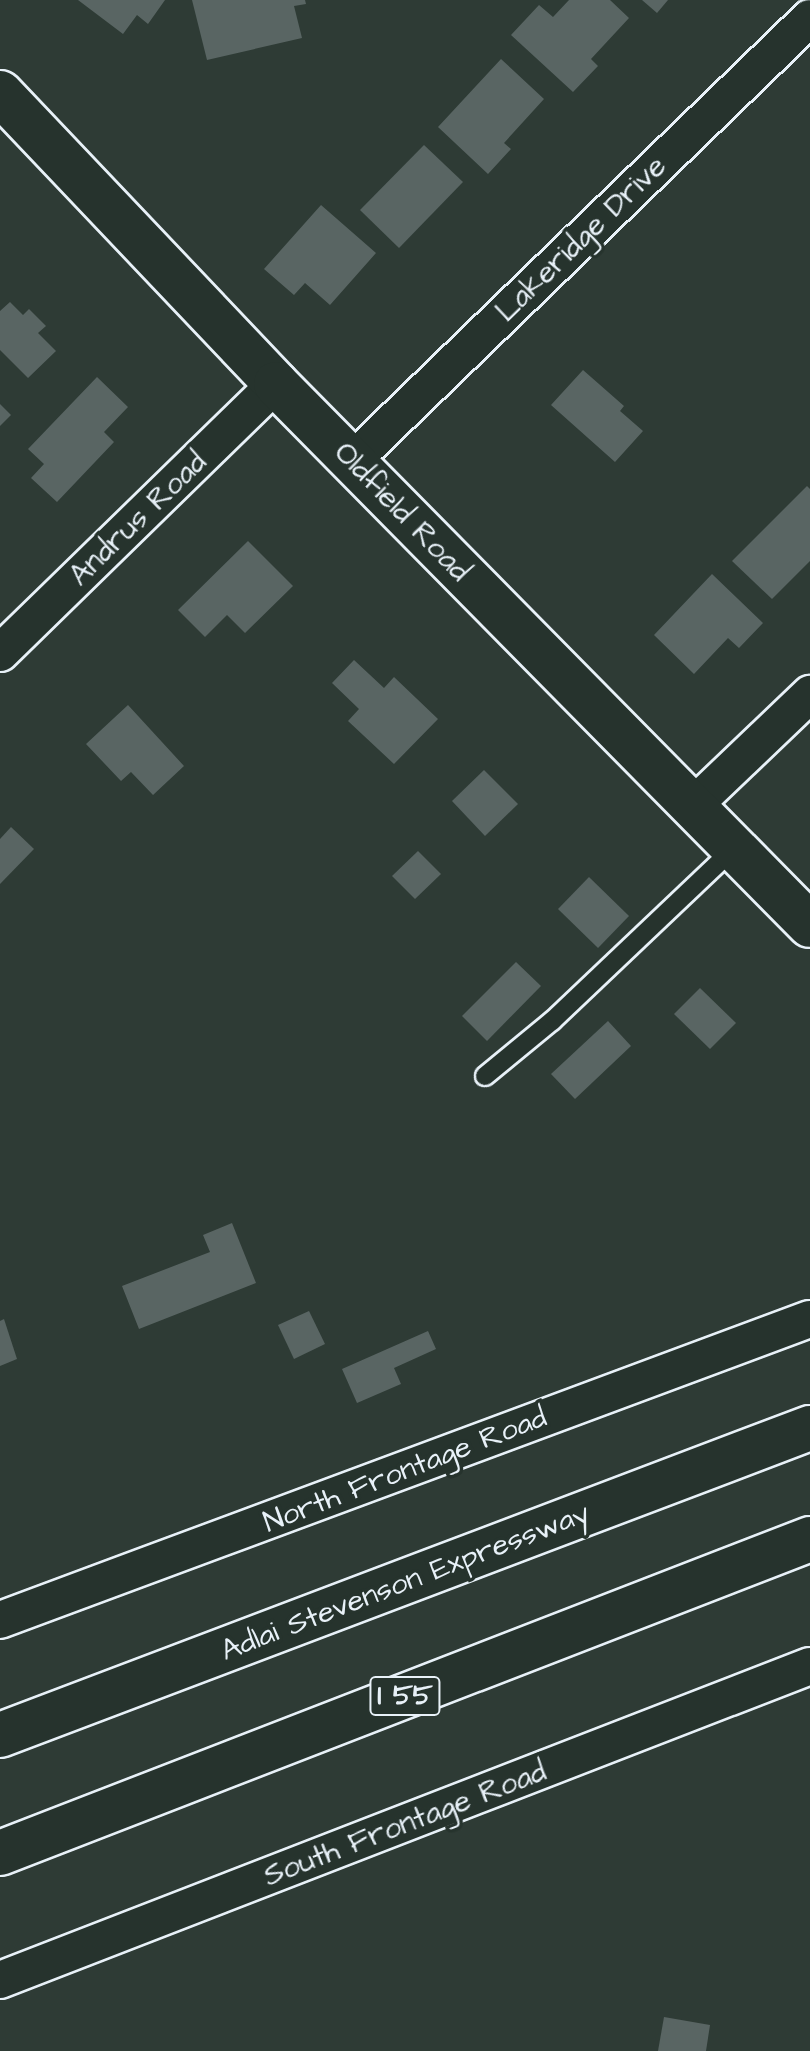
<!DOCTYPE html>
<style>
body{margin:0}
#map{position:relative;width:810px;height:2051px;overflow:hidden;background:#2e3b35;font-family:"Architects Daughter",sans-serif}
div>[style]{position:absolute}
.building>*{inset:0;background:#596563}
.roads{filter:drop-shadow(2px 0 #e8f1f8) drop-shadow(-2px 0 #e8f1f8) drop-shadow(0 2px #e8f1f8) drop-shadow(0 -2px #e8f1f8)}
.lane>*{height:18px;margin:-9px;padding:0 9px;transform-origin:9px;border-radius:9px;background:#26332d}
.street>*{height:36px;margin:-18px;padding:0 18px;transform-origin:18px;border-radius:18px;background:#26332d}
.secondary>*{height:44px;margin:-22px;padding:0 22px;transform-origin:22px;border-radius:22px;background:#26332d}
.highway>*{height:44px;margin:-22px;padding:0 22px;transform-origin:22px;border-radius:22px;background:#26332d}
span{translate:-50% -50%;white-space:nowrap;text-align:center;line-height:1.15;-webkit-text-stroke:7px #26332d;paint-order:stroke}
.shield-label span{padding:2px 6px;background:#26332d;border:2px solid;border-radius:6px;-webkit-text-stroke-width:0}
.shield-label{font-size:28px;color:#e8f1f8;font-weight:700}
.street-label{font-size:30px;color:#e8f1f8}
</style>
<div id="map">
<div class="building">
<i style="clip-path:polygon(78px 0,165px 0,148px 24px,137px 15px,123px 34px)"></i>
<i style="clip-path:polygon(192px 0,305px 0,306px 4px,294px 6px,302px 38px,207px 60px)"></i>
<i style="clip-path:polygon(569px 0,610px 0,629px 18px,591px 59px,598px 66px,573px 92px,511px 35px,539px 5px,553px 17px)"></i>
<i style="clip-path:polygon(642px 0,668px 0,657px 13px)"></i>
<i style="clip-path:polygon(501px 59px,544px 99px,504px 143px,511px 149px,488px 174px,438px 127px)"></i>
<i style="clip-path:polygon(424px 145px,463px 182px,399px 248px,360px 210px)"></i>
<i style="clip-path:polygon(321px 205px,376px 253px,330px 305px,305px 283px,294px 295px,264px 269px)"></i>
<i style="clip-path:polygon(10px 302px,23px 315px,29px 309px,46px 326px,38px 333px,56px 351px,28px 378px,0 350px,0 311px)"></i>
<i style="clip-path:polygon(583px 370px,624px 406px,620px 411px,643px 431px,615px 462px,551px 405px)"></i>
<i style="clip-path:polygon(97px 377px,128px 407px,104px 432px,114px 442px,57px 502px,31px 478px,44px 464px,28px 449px)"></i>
<i style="clip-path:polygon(0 404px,11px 415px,0 426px)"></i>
<i style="clip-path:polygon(807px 486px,810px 489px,810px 561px,772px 599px,732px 561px)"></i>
<i style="clip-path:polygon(248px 541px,293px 586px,245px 633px,227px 615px,205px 637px,178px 610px)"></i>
<i style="clip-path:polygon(712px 574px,763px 623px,739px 648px,728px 638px,694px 674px,654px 635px)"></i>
<i style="clip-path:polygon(354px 660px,384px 688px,394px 677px,438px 719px,394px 764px,348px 721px,359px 709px,332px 683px)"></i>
<i style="clip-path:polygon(128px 705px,184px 766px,153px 795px,131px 772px,121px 781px,86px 744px)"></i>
<i style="clip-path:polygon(484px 770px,518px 804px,485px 836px,452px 801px)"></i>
<i style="clip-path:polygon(11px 827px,34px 849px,0 884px,0 839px)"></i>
<i style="clip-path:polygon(418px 851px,441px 874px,415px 899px,392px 876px)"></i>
<i style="clip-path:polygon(589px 877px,629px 916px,598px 948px,558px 909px)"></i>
<i style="clip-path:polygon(516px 962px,541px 986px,487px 1041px,462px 1016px)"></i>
<i style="clip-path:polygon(700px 988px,736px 1023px,710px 1049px,674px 1014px)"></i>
<i style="clip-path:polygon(608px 1021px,631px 1046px,575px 1099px,551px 1074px)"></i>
<i style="clip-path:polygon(232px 1223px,256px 1283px,139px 1329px,122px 1286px,210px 1252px,203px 1235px)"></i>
<i style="clip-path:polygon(309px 1311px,325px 1344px,294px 1359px,278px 1325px)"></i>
<i style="clip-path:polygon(4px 1319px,17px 1359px,0 1366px,0 1321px)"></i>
<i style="clip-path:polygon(428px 1331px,436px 1349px,394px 1368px,401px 1384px,357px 1403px,342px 1369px)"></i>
<i style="clip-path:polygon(664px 2017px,710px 2025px,706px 2051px,658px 2051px)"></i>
</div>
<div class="roads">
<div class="lane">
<i style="left:485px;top:1076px;width:87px;rotate:-39.4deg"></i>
<i style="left:552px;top:1021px;width:251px;rotate:-43.5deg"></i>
</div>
<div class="street">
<i style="left:352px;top:461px;width:637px;rotate:-44.05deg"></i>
<i style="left:0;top:653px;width:385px;rotate:-44.3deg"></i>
<i style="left:694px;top:805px;width:161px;rotate:-43.7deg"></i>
<i style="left:0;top:1620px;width:864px;rotate:-20.39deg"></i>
<i style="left:0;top:1980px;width:869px;rotate:-21.19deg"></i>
</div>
<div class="secondary">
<i style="left:0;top:93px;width:401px;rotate:46.5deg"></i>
<i style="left:276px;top:384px;width:760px;rotate:45.37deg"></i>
</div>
<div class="highway">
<i style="left:0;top:1735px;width:866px;rotate:-20.76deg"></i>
<i style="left:0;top:1853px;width:869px;rotate:-21.19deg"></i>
</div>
</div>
<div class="shield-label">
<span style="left:405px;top:1696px">I 55</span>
</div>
<div class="street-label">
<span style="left:581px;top:239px;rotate:-44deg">Lakeridge Drive</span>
<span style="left:402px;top:512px;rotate:46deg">Oldfield Road</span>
<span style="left:138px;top:519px;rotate:-44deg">Andrus Road</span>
<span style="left:405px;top:1470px;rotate:-21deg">North Frontage Road</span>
<span style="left:405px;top:1582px;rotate:-21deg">Adlai Stevenson Expressway</span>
<span style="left:405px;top:1824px;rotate:-21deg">South Frontage Road</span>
</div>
</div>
